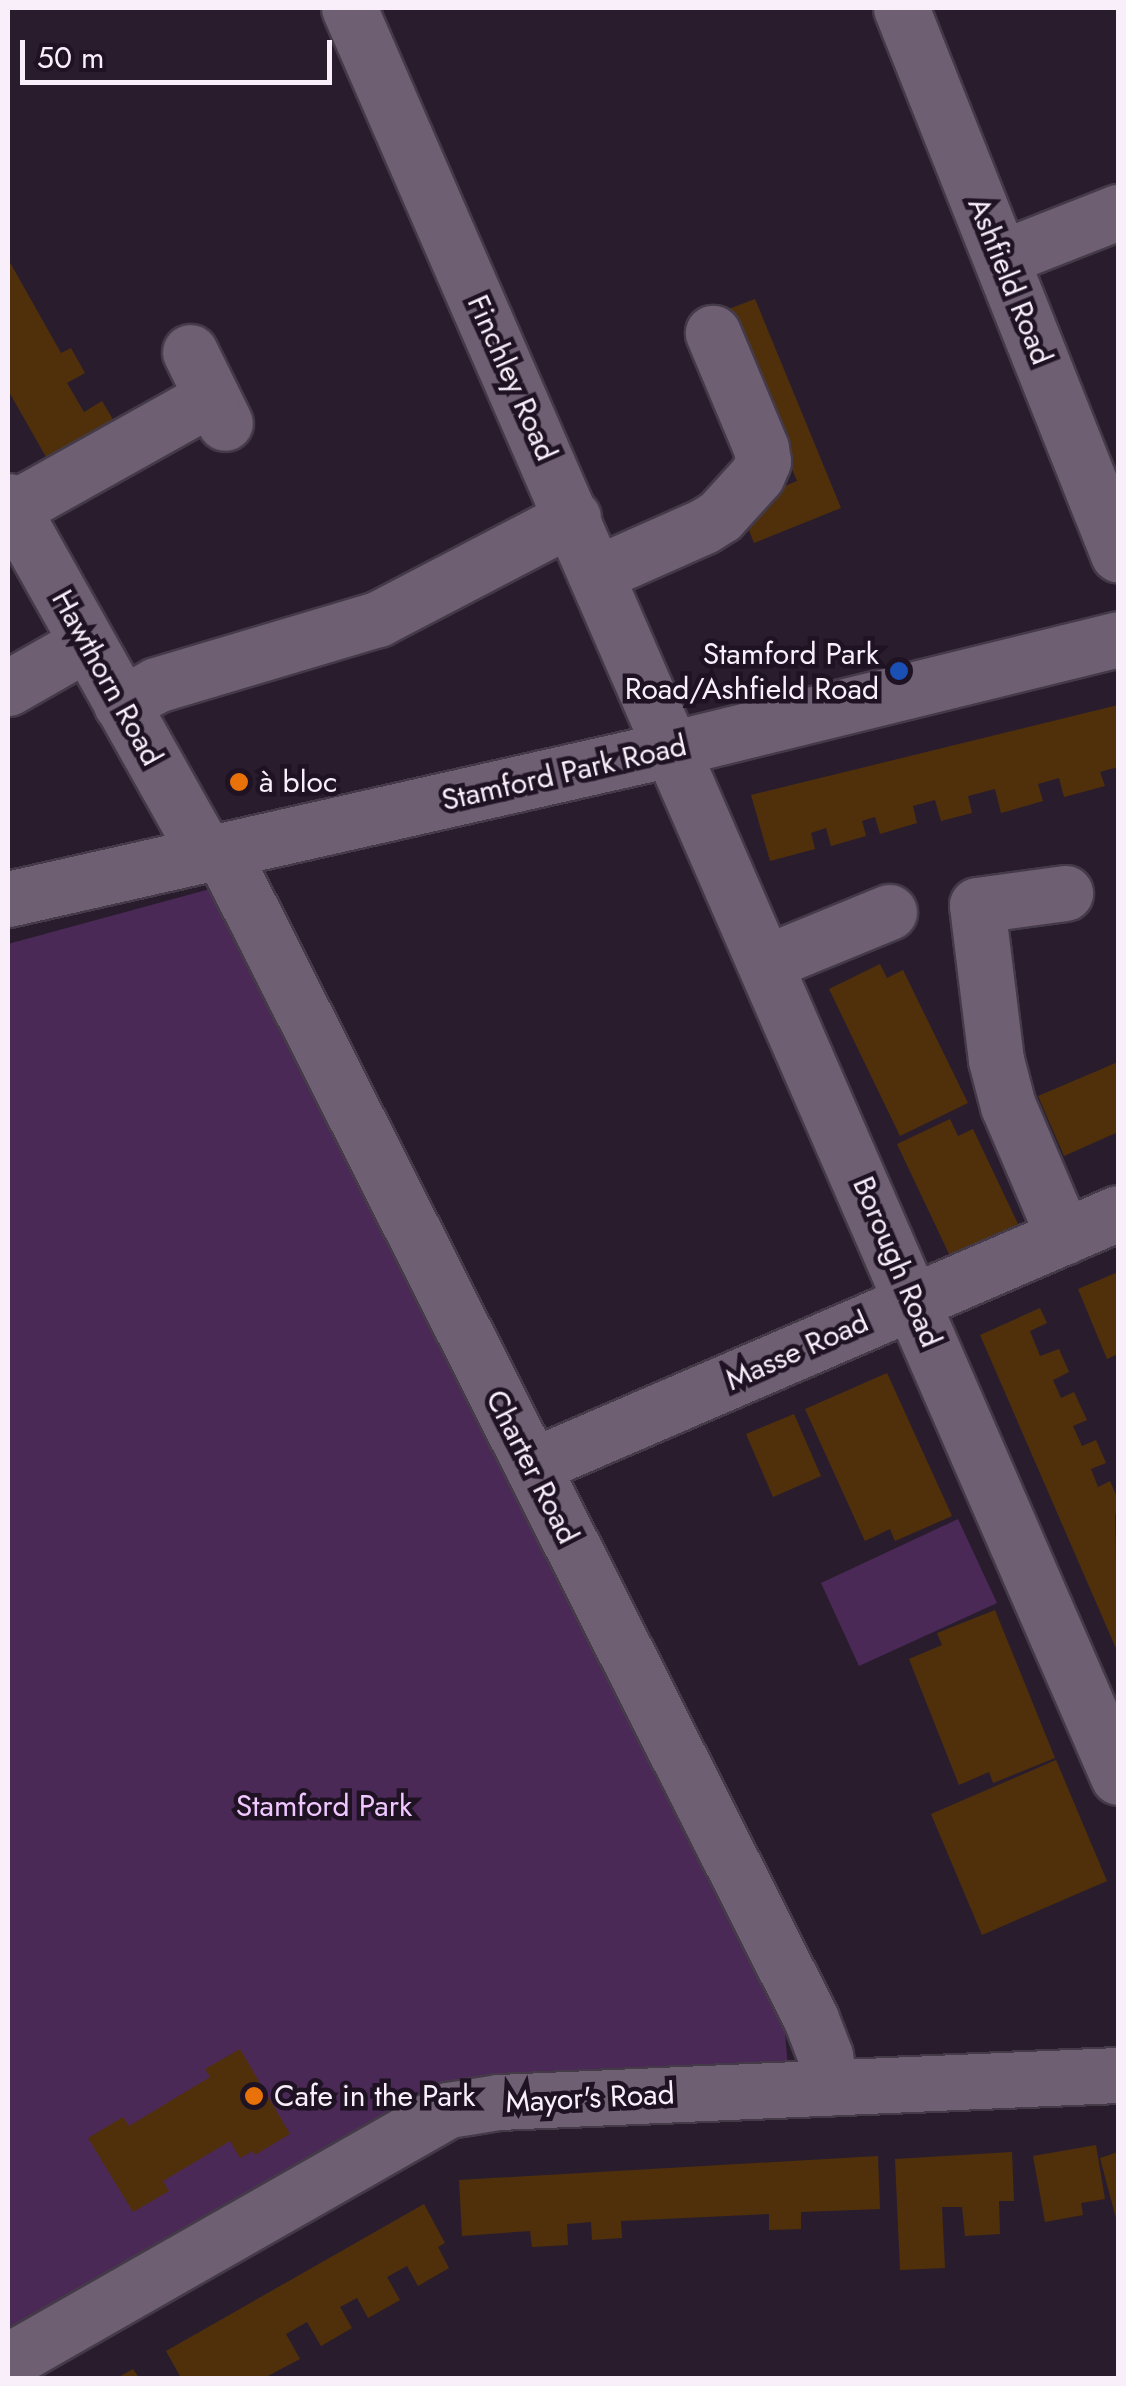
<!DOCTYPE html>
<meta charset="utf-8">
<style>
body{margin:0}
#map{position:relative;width:1126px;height:2386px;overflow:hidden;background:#291d2d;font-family:Jost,sans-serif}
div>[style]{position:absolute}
.green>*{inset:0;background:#4b2957}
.building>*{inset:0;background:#50300b}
.roads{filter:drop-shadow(2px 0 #443a48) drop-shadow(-2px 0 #443a48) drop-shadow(0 2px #443a48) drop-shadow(0 -2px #443a48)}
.minor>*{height:55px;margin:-27.5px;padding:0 27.5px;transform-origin:27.5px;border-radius:27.5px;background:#6e5f73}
.dots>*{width:28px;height:28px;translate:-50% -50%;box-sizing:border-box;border:5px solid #1f1323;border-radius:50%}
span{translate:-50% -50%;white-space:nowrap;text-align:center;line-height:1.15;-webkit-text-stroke:9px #1f1323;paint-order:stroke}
.street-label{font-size:30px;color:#f8effb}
.poi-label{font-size:30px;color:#f8effb}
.right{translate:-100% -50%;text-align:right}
.left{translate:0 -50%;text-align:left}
.park-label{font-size:30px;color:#f0c8ff}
.frame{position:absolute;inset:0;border:10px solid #f8effb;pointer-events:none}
.scale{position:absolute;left:20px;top:40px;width:312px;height:45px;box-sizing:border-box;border:5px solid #f8effb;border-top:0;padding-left:12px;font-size:30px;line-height:35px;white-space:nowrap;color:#f8effb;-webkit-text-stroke:8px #1f1323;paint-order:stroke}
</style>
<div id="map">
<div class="green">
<i style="clip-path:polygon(210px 889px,782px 1998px,789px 2080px,496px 2093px,8px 2347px,8px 944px)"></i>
<i style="clip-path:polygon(958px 1519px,997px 1603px,859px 1666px,821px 1583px)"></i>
</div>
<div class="building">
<i style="clip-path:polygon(8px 259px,61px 353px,71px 348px,85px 373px,67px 383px,84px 412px,102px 401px,117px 426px,58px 478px,8px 390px)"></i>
<i style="clip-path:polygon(755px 299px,841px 508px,754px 543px,739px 505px,797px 481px,726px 310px)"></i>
<i style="clip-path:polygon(1118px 705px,1118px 767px,1100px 772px,1105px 786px,1064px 797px,1059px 778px,1038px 784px,1043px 801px,1001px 813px,995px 789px,968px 796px,972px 813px,941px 821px,935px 800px,913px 806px,917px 823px,880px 834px,875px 817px,862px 821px,866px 836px,831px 846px,826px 828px,811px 833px,815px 849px,770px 861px,751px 795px)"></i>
<i style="clip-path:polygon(880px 964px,887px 978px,903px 970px,968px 1103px,900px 1136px,829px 989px)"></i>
<i style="clip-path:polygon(1118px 1062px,1118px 1132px,1064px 1156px,1038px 1096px)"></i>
<i style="clip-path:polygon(950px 1119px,958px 1136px,973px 1129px,1018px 1224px,950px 1256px,897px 1144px)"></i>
<i style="clip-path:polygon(1118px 1272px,1118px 1354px,1107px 1359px,1078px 1289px)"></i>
<i style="clip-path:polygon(1040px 1308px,1047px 1323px,1030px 1331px,1040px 1356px,1059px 1349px,1069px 1372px,1053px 1380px,1061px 1398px,1074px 1392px,1087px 1420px,1073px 1426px,1082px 1446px,1096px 1440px,1106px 1463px,1091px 1469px,1098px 1487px,1110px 1481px,1118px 1500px,1115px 1517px,1118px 1653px,980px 1335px)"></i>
<i style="clip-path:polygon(887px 1373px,952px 1516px,895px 1541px,890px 1529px,865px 1541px,805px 1409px)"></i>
<i style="clip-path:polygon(794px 1414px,821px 1476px,773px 1497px,746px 1434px)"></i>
<i style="clip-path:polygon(995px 1610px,1055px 1758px,993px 1783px,989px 1772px,959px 1785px,909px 1659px,942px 1645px,937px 1633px)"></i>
<i style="clip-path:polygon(1056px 1760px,1107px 1881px,982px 1935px,931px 1814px)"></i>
<i style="clip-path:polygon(240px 2049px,290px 2134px,255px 2155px,253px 2151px,240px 2158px,230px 2141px,163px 2181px,169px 2191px,133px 2212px,88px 2138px,123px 2117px,129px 2126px,210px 2077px,205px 2069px)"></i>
<i style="clip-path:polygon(1096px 2145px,1105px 2199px,1081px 2203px,1083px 2215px,1045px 2222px,1033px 2156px)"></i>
<i style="clip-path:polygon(1012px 2152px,1014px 2201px,999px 2201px,1000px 2234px,965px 2236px,962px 2207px,942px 2207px,945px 2268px,900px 2270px,895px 2159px)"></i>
<i style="clip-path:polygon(1118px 2152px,1118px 2222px,1117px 2222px,1100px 2158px)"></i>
<i style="clip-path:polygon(878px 2156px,880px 2209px,801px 2212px,801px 2229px,769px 2230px,769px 2214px,621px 2221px,622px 2238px,592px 2240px,591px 2222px,567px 2224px,568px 2245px,532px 2247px,530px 2231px,462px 2236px,459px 2180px)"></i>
<i style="clip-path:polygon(424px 2204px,445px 2243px,438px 2247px,449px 2268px,418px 2286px,407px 2266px,387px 2277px,400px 2300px,368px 2318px,357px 2298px,340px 2307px,352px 2328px,321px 2346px,307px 2322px,286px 2334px,300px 2359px,264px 2378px,181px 2378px,166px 2351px)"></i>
<i style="clip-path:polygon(133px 2369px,139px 2378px,117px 2378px)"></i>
</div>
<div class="roads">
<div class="minor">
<i style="left:349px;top:8px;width:1929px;rotate:66.5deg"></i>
<i style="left:901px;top:8px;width:588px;rotate:68.33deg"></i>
<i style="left:1001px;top:258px;width:126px;rotate:-21.5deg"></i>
<i style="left:190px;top:352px;width:79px;rotate:63.8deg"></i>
<i style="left:8px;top:501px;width:405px;rotate:60.7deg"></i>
<i style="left:12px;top:509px;width:229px;rotate:-29.2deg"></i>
<i style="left:598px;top:573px;width:116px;rotate:-23.9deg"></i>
<i style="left:704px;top:526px;width:19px;rotate:-32deg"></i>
<i style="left:720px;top:516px;width:55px;rotate:-47.9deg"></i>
<i style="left:757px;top:475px;width:15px;rotate:-67deg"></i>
<i style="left:763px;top:461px;width:13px;rotate:-99deg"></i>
<i style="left:761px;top:448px;width:125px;rotate:-112.7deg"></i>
<i style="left:8px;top:688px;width:91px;rotate:-29.7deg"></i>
<i style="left:121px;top:704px;width:40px;rotate:-28deg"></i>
<i style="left:156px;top:685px;width:232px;rotate:-16.6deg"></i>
<i style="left:378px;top:619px;width:220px;rotate:-27.6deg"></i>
<i style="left:221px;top:850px;width:1309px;rotate:63.22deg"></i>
<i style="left:811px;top:2019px;width:39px;rotate:69deg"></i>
<i style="left:825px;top:2055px;width:33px;rotate:81deg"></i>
<i style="left:8px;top:899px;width:684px;rotate:-12.76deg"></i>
<i style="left:675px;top:748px;width:456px;rotate:-13.8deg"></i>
<i style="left:767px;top:962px;width:132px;rotate:-22.3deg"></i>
<i style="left:1064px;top:1237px;width:142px;rotate:-113.1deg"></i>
<i style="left:1008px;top:1106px;width:48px;rotate:-104.6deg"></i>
<i style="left:996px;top:1060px;width:156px;rotate:-97deg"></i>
<i style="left:977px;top:905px;width:89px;rotate:-7.8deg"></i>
<i style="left:532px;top:1466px;width:638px;rotate:-23.35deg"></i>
<i style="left:8px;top:2361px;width:507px;rotate:-29.7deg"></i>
<i style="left:448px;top:2110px;width:52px;rotate:-8.9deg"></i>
<i style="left:499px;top:2102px;width:620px;rotate:-2.5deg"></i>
</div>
</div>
<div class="dots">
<i style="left:899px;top:671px;background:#1a4fb4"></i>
<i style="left:239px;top:782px;background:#e8710a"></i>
<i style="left:254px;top:2096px;background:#e8710a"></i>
</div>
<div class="street-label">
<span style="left:1010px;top:281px;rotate:68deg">Ashfield Road</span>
<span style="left:512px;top:378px;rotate:66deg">Finchley Road</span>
<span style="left:107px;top:678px;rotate:61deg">Hawthorn Road</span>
<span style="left:564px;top:773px;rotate:-13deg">Stamford Park Road</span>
<span style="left:897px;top:1262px;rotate:67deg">Borough Road</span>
<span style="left:797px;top:1351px;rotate:-24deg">Masse Road</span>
<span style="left:532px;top:1467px;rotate:63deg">Charter Road</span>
<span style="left:590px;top:2098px;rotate:-3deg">Mayor's Road</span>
</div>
<div class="poi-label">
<span class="right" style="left:879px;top:671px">Stamford Park<br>Road/Ashfield Road</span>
<span class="left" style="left:259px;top:782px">à bloc</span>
<span class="left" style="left:274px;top:2096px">Cafe in the Park</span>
</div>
<div class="park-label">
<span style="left:324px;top:1806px">Stamford Park</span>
</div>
<div class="frame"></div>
<div class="scale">50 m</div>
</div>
